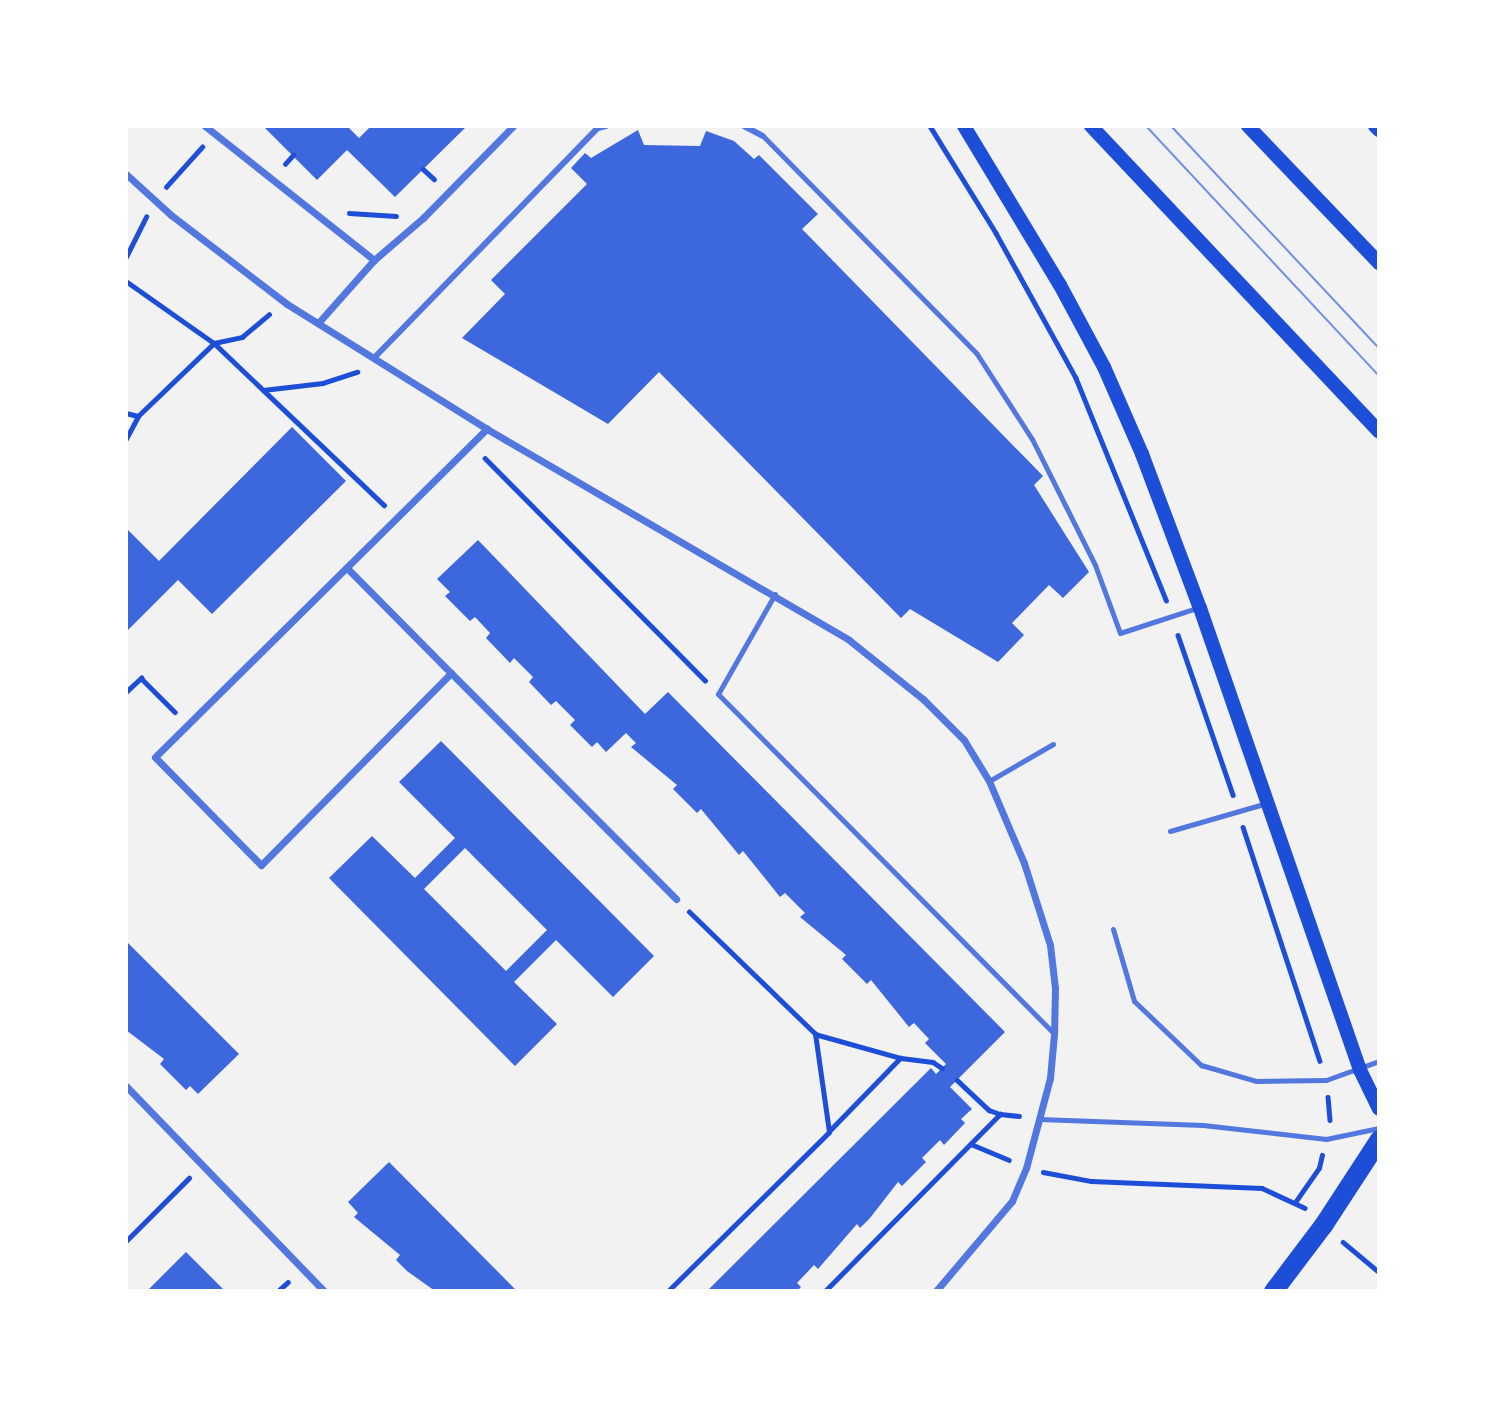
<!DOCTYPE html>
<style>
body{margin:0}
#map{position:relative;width:1505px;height:1417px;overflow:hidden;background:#f2f2f2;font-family:Cabin,sans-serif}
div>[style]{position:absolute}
.building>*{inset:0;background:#3d67dc}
.path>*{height:4.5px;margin:-2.25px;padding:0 2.25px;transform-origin:2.25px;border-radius:2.25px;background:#1d4ed8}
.service>*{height:5px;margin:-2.5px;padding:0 2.5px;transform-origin:2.5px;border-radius:2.5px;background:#5277de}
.pedestrian>*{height:6px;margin:-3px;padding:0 3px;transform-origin:3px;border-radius:3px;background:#5277de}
.minor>*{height:7px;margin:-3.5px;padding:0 3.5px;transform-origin:3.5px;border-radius:3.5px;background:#5277de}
.secondary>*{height:14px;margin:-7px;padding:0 7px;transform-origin:7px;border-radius:7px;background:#1d4ed8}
.trunk>*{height:19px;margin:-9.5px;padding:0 9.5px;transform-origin:9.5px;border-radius:9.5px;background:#1d4ed8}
.tram>*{height:2px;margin:-1px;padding:0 1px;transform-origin:1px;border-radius:1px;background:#7290e2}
span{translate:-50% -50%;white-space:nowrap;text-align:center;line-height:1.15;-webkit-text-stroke:6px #fff;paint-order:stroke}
.frame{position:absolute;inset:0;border:128px solid #fff;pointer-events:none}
</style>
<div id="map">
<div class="building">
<i style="clip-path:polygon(263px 126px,347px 126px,359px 138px,371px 126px,467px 126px,395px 197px,347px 150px,317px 180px)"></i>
<i style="clip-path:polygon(638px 130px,644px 145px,700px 146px,706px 131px,734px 141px,754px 159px,759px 155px,818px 214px,802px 229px,1043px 476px,1034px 485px,1089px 572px,1063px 598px,1049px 585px,1012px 623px,1024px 635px,998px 662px,910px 609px,901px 618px,659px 372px,608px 424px,462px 338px,505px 294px,491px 280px,587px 184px,571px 168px,585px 153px,591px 158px)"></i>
<i style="clip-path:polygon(292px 427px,346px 481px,212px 614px,178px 580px,126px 632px,126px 528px,159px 561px)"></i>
<i style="clip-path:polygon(478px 540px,645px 714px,668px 692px,1005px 1032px,950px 1087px,972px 1109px,961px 1119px,965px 1123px,944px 1145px,940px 1140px,922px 1158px,926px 1162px,902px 1186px,898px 1182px,870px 1218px,860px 1228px,857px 1224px,818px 1269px,814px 1265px,797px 1283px,801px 1287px,797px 1291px,707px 1291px,931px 1068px,936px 1074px,946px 1064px,925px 1043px,929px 1039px,914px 1023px,909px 1027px,871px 980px,867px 984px,842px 959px,846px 955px,800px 917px,805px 913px,785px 893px,780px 897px,743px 851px,739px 855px,701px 809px,697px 813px,673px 789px,677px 785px,631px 747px,636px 743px,626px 733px,606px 752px,597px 742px,592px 747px,570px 725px,575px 720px,556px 701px,551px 705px,529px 682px,533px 677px,514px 658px,510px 663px,486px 638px,490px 633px,475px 617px,470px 621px,445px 596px,450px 592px,437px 579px)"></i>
<i style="clip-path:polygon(evenodd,441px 741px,654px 956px,613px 997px,556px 940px,514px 982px,557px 1024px,515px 1066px,329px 878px,372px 836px,415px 878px,455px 838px,399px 782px,441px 741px,465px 848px,547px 930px,506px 971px,424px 889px,465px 848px)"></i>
<i style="clip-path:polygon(126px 941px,239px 1054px,198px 1094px,190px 1086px,186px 1090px,160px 1064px,164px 1059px,126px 1030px)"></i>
<i style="clip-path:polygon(389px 1162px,517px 1291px,435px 1291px,407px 1271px,396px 1260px,400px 1255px,354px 1217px,358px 1213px,348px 1202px)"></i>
<i style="clip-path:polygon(186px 1252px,225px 1291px,147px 1291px)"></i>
</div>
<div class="path">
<i style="left:930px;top:126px;width:126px;rotate:58.3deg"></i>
<i style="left:996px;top:233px;width:166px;rotate:61.1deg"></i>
<i style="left:1076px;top:378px;width:240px;rotate:67.9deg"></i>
<i style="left:285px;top:164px;width:12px;rotate:-48deg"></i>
<i style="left:423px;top:169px;width:15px;rotate:42deg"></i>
<i style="left:166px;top:187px;width:54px;rotate:-48deg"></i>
<i style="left:349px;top:213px;width:47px;rotate:3.7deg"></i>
<i style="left:126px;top:257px;width:45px;rotate:-63.4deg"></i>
<i style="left:126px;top:281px;width:108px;rotate:35.2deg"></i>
<i style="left:214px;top:343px;width:235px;rotate:43.6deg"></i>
<i style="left:263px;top:390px;width:60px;rotate:-6.7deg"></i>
<i style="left:323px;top:383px;width:36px;rotate:-18deg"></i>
<i style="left:126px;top:413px;width:12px;rotate:14deg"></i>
<i style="left:126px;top:439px;width:26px;rotate:-62deg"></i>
<i style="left:138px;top:416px;width:105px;rotate:-43.8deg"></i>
<i style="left:214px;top:343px;width:29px;rotate:-12deg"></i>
<i style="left:242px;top:337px;width:35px;rotate:-40deg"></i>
<i style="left:485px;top:458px;width:313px;rotate:45.3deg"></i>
<i style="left:1178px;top:635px;width:169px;rotate:71deg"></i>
<i style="left:126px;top:692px;width:21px;rotate:-43deg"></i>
<i style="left:141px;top:678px;width:48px;rotate:45deg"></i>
<i style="left:1243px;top:827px;width:246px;rotate:71.8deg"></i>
<i style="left:815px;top:1034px;width:89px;rotate:15.6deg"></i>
<i style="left:901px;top:1058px;width:102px;rotate:134.2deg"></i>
<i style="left:901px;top:1058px;width:32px;rotate:7deg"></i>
<i style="left:933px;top:1062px;width:11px;rotate:34deg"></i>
<i style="left:957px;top:1080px;width:44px;rotate:43.2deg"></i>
<i style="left:989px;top:1110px;width:12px;rotate:20deg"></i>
<i style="left:1328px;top:1097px;width:23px;rotate:85deg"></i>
<i style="left:971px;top:1144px;width:41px;rotate:22.8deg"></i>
<i style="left:1043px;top:1172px;width:49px;rotate:10.6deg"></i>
<i style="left:1091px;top:1181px;width:171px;rotate:2.3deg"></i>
<i style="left:1262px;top:1188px;width:47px;rotate:24.9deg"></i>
<i style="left:1296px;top:1201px;width:40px;rotate:-55.1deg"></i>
<i style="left:1319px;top:1168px;width:13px;rotate:-77deg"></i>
<i style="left:126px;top:1241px;width:89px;rotate:-45deg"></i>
<i style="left:1343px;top:1242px;width:47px;rotate:39.8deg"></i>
<i style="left:278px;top:1291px;width:13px;rotate:-42deg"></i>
<i style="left:668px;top:1291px;width:226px;rotate:-44.6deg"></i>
<i style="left:829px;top:1132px;width:99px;rotate:-98.1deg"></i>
<i style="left:815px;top:1034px;width:175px;rotate:-135.9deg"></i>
<i style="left:825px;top:1291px;width:249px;rotate:-45.3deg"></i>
<i style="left:1000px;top:1114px;width:19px;rotate:6deg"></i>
</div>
<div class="service">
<i style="left:763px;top:136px;width:305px;rotate:45.5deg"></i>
<i style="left:977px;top:354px;width:101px;rotate:57.1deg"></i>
<i style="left:1032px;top:439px;width:141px;rotate:63.4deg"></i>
<i style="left:1095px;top:565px;width:72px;rotate:69.8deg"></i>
<i style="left:1120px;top:633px;width:81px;rotate:-18deg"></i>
<i style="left:775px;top:594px;width:115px;rotate:119.7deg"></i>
<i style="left:718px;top:694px;width:478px;rotate:45.3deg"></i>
<i style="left:989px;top:781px;width:74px;rotate:-30deg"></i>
<i style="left:1170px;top:831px;width:101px;rotate:-16.1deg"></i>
<i style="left:1113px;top:929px;width:75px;rotate:73.7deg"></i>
<i style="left:1134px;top:1001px;width:93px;rotate:43.7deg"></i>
<i style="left:1201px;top:1065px;width:57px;rotate:16.2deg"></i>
<i style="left:1256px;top:1081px;width:70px;rotate:-0.8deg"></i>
<i style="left:1326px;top:1080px;width:56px;rotate:-19.7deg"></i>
<i style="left:1039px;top:1119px;width:164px;rotate:2.1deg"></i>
<i style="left:1203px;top:1125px;width:124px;rotate:6.5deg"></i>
<i style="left:1326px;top:1139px;width:54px;rotate:-11.7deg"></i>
</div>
<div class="pedestrian">
<i style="left:744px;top:126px;width:21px;rotate:28deg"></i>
<i style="left:374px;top:358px;width:321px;rotate:-45.8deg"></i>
<i style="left:598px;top:128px;width:8px;rotate:-14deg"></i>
</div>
<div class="minor">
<i style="left:205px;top:126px;width:216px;rotate:38.4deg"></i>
<i style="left:126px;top:174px;width:61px;rotate:42.3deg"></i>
<i style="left:171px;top:215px;width:146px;rotate:37.5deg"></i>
<i style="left:287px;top:304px;width:236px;rotate:32deg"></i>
<i style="left:487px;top:429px;width:419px;rotate:30.2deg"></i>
<i style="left:849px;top:640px;width:95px;rotate:38.6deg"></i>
<i style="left:923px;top:699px;width:58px;rotate:45deg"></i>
<i style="left:964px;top:740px;width:48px;rotate:58.6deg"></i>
<i style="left:989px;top:781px;width:89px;rotate:66.9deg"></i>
<i style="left:1024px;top:863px;width:86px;rotate:72.4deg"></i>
<i style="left:1050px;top:945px;width:43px;rotate:83.4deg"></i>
<i style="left:1055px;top:988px;width:46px;rotate:91.2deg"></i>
<i style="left:1054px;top:1034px;width:44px;rotate:95.2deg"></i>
<i style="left:1050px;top:1078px;width:93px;rotate:104.9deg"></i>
<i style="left:1026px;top:1168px;width:36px;rotate:113deg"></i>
<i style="left:1012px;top:1201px;width:118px;rotate:130.2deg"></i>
<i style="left:319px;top:322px;width:83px;rotate:-48.4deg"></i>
<i style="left:374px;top:260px;width:65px;rotate:-40.6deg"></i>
<i style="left:423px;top:218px;width:129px;rotate:-45.6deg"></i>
<i style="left:347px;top:568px;width:148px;rotate:45.3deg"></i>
<i style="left:451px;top:673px;width:270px;rotate:134.7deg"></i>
<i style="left:261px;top:865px;width:151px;rotate:-134.5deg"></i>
<i style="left:155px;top:757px;width:467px;rotate:-44.7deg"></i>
<i style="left:451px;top:673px;width:319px;rotate:45.1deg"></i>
<i style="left:126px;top:1086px;width:285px;rotate:46deg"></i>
</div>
<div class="secondary">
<i style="left:964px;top:126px;width:186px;rotate:58.9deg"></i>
<i style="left:1060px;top:285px;width:93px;rotate:61.8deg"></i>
<i style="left:1104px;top:367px;width:95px;rotate:66.4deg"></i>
<i style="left:1142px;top:454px;width:165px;rotate:69.4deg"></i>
<i style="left:1200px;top:608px;width:489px;rotate:70.9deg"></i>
<i style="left:1360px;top:1070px;width:43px;rotate:64deg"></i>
<i style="left:1091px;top:126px;width:420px;rotate:46.7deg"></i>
<i style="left:1248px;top:126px;width:190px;rotate:46.3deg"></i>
<i style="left:1375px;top:126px;width:6px;rotate:45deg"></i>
</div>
<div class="trunk">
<i style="left:1273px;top:1291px;width:83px;rotate:-52.9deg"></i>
<i style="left:1323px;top:1225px;width:103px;rotate:-56.9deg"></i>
</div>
<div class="tram">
<i style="left:1146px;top:126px;width:342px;rotate:47deg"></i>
<i style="left:1171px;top:126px;width:304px;rotate:46.9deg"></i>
</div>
<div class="frame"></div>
</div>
